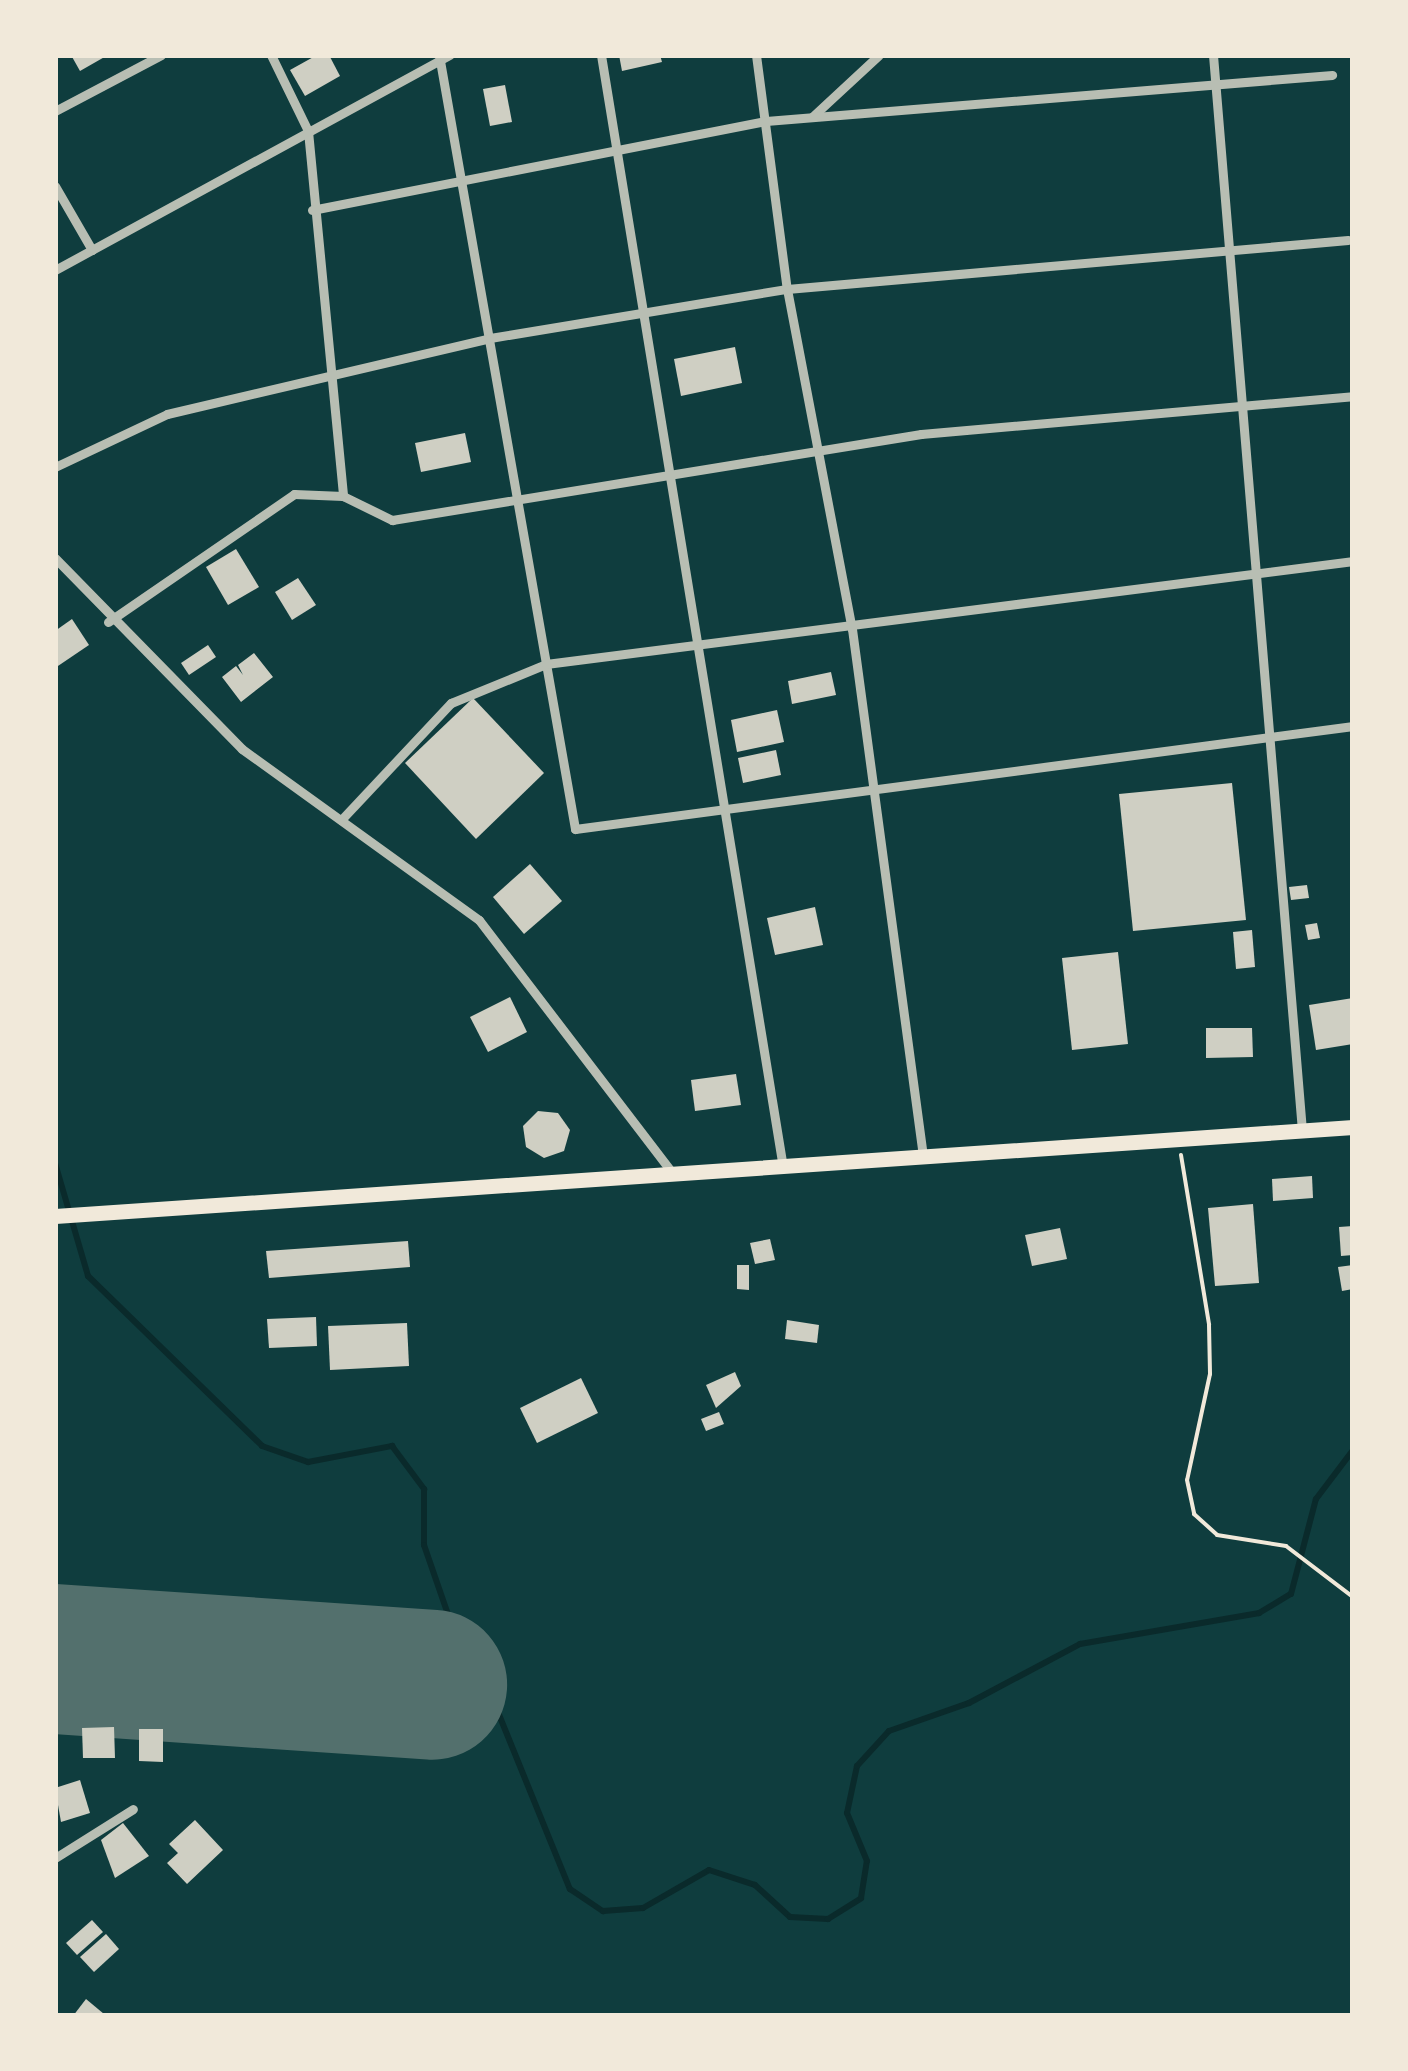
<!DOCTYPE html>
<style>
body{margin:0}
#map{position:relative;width:1408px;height:2071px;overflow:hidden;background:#0f3d3e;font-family:Helvetica,sans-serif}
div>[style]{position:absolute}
.stream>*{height:6px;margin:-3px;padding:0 3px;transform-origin:3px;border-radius:3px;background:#0a2a2b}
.runway>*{height:150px;margin:-75px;padding:0 75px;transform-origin:75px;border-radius:75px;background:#53706d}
.building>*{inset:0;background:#cfcfc3}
.path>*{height:4px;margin:-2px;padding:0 2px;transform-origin:2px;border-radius:2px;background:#f1e9da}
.minor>*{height:9px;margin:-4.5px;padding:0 4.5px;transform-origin:4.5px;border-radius:4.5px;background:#b8beb3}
.trunk>*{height:15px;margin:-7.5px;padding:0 7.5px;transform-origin:7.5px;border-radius:7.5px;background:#f1e9da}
span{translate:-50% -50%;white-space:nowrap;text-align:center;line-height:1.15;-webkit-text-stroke:10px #f1e9da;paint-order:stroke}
.frame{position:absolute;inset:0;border:58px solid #f1e9da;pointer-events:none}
</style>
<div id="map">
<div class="stream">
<i style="left:55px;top:1163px;width:118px;rotate:73.7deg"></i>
<i style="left:88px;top:1276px;width:243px;rotate:44.3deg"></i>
<i style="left:262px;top:1446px;width:49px;rotate:19.2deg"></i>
<i style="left:308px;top:1462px;width:86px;rotate:-10.8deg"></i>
<i style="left:392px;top:1446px;width:54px;rotate:53.3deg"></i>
<i style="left:424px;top:1489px;width:56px;rotate:90deg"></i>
<i style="left:424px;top:1545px;width:79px;rotate:70.9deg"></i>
<i style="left:450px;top:1620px;width:80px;rotate:60.9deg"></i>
<i style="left:489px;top:1690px;width:215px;rotate:67.9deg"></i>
<i style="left:570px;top:1889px;width:40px;rotate:34deg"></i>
<i style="left:603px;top:1911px;width:40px;rotate:-4.3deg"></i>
<i style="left:643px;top:1908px;width:76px;rotate:-29.9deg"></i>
<i style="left:709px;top:1870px;width:48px;rotate:18.1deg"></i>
<i style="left:755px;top:1885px;width:47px;rotate:42.4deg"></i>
<i style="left:790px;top:1917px;width:38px;rotate:3deg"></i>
<i style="left:828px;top:1919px;width:39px;rotate:-32deg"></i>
<i style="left:861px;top:1898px;width:37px;rotate:-81deg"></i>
<i style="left:867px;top:1861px;width:52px;rotate:-112.6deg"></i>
<i style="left:847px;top:1813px;width:48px;rotate:-78deg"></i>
<i style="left:857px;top:1766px;width:47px;rotate:-47.6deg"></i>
<i style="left:889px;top:1731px;width:85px;rotate:-19.3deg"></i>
<i style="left:969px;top:1703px;width:126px;rotate:-28deg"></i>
<i style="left:1080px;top:1644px;width:182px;rotate:-9.8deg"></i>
<i style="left:1259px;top:1613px;width:37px;rotate:-31deg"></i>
<i style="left:1291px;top:1594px;width:98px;rotate:-75.3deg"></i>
<i style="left:1316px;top:1499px;width:61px;rotate:-52.9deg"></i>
</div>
<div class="runway">
<i style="left:55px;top:1659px;width:378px;rotate:3.9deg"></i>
</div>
<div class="building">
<i style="clip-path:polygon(71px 55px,108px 55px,80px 71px)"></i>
<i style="clip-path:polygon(317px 55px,329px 55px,340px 76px,305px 96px,290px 70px)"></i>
<i style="clip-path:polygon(619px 55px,660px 55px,662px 62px,622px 71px)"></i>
<i style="clip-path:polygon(505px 85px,512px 122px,490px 126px,483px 89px)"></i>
<i style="clip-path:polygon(735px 347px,742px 383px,681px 396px,674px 359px)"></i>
<i style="clip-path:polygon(465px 433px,471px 462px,421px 472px,415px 443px)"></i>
<i style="clip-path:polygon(236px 549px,259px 587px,228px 605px,206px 567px)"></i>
<i style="clip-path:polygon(298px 578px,316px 605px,292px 620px,275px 592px)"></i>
<i style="clip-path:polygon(72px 619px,89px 645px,55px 668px,55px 631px)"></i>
<i style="clip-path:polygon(208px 645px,216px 657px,189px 675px,181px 663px)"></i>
<i style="clip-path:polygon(254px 653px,273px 677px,241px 702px,222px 677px,236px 666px,243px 675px,238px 665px)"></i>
<i style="clip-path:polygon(831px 672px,836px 695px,792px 704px,788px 681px)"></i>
<i style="clip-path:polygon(473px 698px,544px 773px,476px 839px,405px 763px)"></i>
<i style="clip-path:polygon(777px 710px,784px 742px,737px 752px,731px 720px)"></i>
<i style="clip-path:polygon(776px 750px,781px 775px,743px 783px,738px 758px)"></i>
<i style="clip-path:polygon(1232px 783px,1246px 920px,1133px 931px,1119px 794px)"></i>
<i style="clip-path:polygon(530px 864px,562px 901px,524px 934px,493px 897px)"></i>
<i style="clip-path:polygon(1307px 885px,1309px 898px,1291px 900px,1289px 887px)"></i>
<i style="clip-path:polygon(815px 907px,823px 945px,775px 955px,767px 918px)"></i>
<i style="clip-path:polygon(1317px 923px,1320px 938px,1308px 940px,1305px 925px)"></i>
<i style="clip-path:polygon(1252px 930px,1255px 967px,1236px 969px,1233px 932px)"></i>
<i style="clip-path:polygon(1118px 952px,1128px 1044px,1072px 1050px,1062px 958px)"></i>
<i style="clip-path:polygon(510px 997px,527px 1032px,488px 1052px,470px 1017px)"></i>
<i style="clip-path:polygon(1353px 998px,1353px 1044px,1316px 1050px,1309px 1005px)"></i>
<i style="clip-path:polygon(1206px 1028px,1252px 1028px,1253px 1057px,1206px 1058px)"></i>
<i style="clip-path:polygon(736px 1074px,741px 1105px,695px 1111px,691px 1080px)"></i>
<i style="clip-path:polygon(538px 1111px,558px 1113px,570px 1130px,564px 1151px,544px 1158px,526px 1147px,523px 1126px)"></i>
<i style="clip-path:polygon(1312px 1176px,1313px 1198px,1273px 1201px,1272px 1179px)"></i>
<i style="clip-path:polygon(1253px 1204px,1259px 1283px,1215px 1286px,1208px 1208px)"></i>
<i style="clip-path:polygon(1353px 1226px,1353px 1255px,1341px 1256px,1339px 1227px)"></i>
<i style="clip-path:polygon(1060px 1228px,1067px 1259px,1032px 1266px,1025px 1235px)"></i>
<i style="clip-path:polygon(770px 1239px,775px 1260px,755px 1264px,750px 1243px)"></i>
<i style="clip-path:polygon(408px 1241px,410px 1267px,269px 1278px,266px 1251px)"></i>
<i style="clip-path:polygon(737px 1265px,749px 1265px,749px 1290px,737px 1289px)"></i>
<i style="clip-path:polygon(1353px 1265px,1353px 1289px,1342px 1291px,1338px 1267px)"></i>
<i style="clip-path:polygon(316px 1317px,317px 1346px,269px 1348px,267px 1319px)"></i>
<i style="clip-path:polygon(787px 1320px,819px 1325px,817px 1343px,785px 1339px)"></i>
<i style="clip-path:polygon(407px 1323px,409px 1366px,330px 1370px,328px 1326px)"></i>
<i style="clip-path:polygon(735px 1372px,741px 1386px,716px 1408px,706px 1385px)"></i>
<i style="clip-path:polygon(581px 1378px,598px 1413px,537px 1443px,520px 1408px)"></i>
<i style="clip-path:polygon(719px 1412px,724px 1424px,706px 1431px,701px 1419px)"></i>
<i style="clip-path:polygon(114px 1727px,115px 1758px,83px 1758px,82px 1728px)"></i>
<i style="clip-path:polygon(139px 1729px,163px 1729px,163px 1762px,139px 1761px)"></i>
<i style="clip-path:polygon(80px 1780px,90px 1813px,61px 1822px,55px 1788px)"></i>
<i style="clip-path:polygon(195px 1820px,223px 1850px,187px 1884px,167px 1863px,178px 1853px,169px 1844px)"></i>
<i style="clip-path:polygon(123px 1823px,149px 1856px,115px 1878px,101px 1840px)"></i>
<i style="clip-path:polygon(92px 1920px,103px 1932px,77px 1955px,66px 1943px)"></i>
<i style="clip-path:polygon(106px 1934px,119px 1949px,94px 1972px,80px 1957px)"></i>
<i style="clip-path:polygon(86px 1999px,104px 2014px,102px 2016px,73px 2016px)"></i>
</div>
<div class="path">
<i style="left:1181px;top:1155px;width:172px;rotate:80.6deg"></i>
<i style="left:1209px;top:1325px;width:49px;rotate:88.8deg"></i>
<i style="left:1210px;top:1374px;width:108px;rotate:102.2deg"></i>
<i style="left:1187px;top:1480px;width:35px;rotate:78deg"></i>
<i style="left:1194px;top:1514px;width:31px;rotate:42deg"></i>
<i style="left:1217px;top:1535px;width:70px;rotate:9.1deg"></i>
<i style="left:1286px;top:1546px;width:84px;rotate:37.3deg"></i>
</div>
<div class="minor">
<i style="left:271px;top:55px;width:85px;rotate:64deg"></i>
<i style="left:308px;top:131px;width:367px;rotate:84.5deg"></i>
<i style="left:439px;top:55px;width:786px;rotate:80.03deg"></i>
<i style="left:575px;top:829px;width:785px;rotate:-7.54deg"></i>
<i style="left:601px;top:55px;width:1128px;rotate:80.71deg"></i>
<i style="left:756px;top:55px;width:236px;rotate:82.5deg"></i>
<i style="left:787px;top:289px;width:346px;rotate:79.2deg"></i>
<i style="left:852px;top:629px;width:532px;rotate:82.33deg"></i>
<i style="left:1213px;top:55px;width:1080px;rotate:85.27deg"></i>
<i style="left:55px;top:111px;width:120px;rotate:-27.8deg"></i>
<i style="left:812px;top:117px;width:91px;rotate:-42.8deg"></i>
<i style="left:55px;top:186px;width:74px;rotate:60deg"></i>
<i style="left:312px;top:210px;width:463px;rotate:-11.1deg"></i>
<i style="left:766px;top:121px;width:568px;rotate:-4.65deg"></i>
<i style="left:55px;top:270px;width:450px;rotate:-28.6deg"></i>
<i style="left:55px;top:467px;width:124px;rotate:-25.3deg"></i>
<i style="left:167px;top:414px;width:332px;rotate:-13.2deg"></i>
<i style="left:490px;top:338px;width:301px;rotate:-9.4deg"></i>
<i style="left:787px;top:289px;width:563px;rotate:-4.99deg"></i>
<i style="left:55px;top:558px;width:267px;rotate:45.6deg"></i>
<i style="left:242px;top:749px;width:292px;rotate:35.8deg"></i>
<i style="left:479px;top:920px;width:320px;rotate:52.6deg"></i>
<i style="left:108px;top:622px;width:226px;rotate:-34.5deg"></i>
<i style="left:294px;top:494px;width:49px;rotate:2.3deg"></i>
<i style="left:343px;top:496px;width:55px;rotate:26.1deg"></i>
<i style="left:392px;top:520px;width:536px;rotate:-9.23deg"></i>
<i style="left:921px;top:434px;width:433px;rotate:-5deg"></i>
<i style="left:341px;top:820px;width:161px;rotate:-46.8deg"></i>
<i style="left:451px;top:703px;width:103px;rotate:-22.3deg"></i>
<i style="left:546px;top:664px;width:814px;rotate:-7.27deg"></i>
<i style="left:55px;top:1858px;width:92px;rotate:-32.1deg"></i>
</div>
<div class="trunk">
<i style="left:55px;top:1216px;width:1301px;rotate:-3.92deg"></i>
</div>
<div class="frame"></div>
</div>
